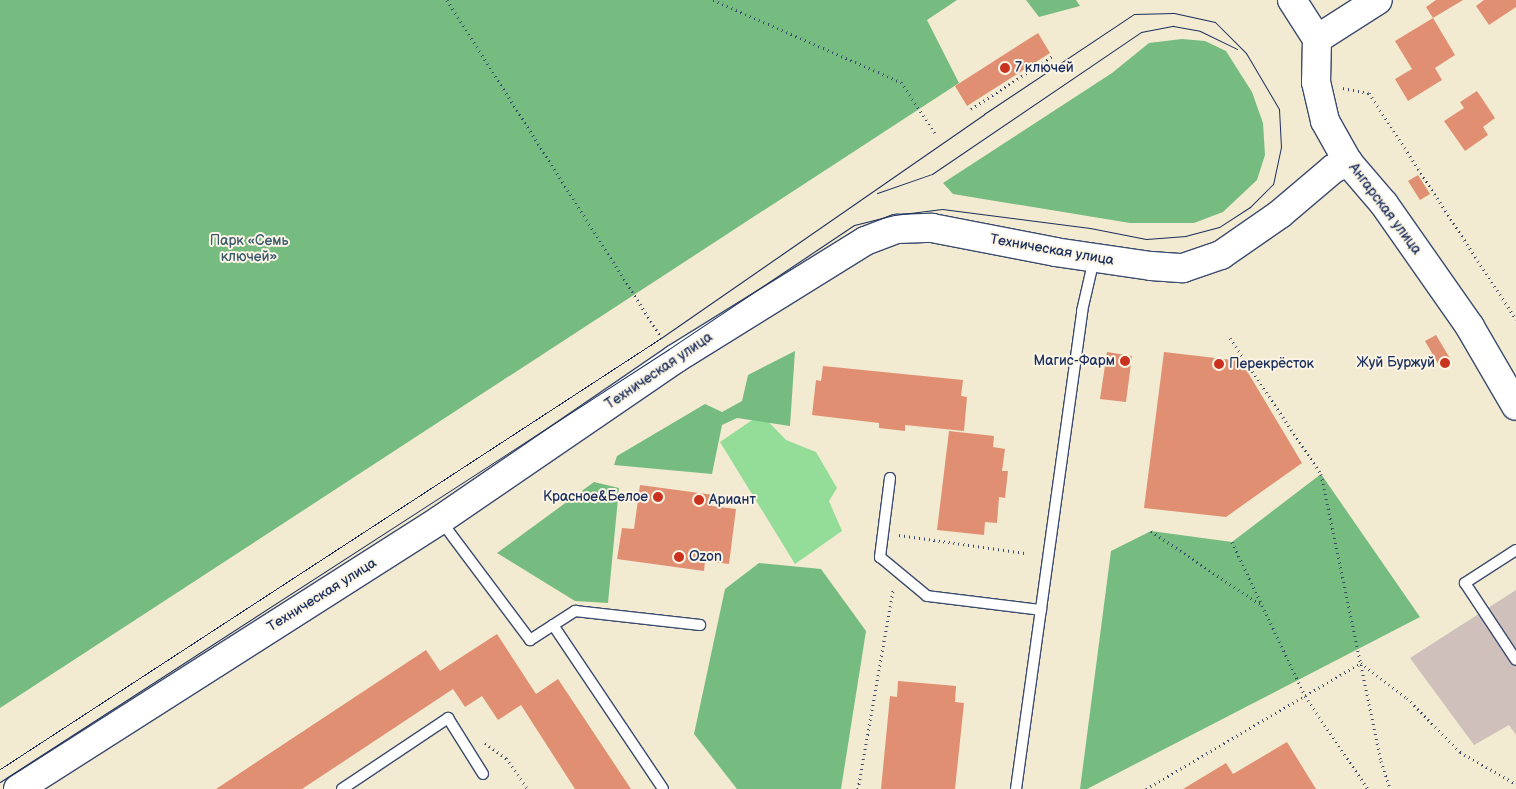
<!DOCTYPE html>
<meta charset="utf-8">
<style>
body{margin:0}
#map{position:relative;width:1516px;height:789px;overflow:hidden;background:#f3ebd1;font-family:"Balsamiq Sans",sans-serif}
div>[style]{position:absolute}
.industrial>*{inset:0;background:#cfc0bb}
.green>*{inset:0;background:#93dd99}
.forest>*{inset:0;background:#76bc81}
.building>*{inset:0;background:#e08f72}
.path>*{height:3px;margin-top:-1.5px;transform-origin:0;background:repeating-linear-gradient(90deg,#3b4b6f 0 1px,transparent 0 5px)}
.roads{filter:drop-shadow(1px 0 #3b4b6f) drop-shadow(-1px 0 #3b4b6f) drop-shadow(0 1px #3b4b6f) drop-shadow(0 -1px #3b4b6f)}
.lane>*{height:10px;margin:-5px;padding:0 5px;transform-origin:5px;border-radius:5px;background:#fff}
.secondary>*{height:28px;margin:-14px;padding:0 14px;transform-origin:14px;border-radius:14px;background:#fff}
.tram>*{height:1px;margin:-0.5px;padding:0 0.5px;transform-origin:0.5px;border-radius:0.5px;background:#1b2f5e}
.dots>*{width:14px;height:14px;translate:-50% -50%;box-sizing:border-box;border:2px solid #fcf5e5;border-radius:50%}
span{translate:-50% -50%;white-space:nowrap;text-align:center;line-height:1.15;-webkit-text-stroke:4px #fcf5e5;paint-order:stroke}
.poi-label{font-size:14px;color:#1b2f5e}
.left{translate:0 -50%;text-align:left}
.right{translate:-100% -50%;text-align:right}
.street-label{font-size:14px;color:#1b2f5e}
.park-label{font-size:14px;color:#395a6d}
</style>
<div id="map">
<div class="industrial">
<i style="clip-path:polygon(1516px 590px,1516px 735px,1509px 725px,1474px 745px,1410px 658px)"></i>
</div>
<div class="green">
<i style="clip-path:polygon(761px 414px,786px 440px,816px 452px,837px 488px,829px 501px,842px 531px,795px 564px,720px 442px)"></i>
</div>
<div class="forest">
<i style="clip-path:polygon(0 0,957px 0,927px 20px,959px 83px,0 708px)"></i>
<i style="clip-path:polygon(1026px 0,1076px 0,1080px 6px,1039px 17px)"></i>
<i style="clip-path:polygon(1182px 39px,1205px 41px,1226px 51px,1252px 92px,1263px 123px,1265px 155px,1257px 180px,1223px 212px,1194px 223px,1130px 223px,953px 194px,943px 183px,1112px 73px,1149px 43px)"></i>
<i style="clip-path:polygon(795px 351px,790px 426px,737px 418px,722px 425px,712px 474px,614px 465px,617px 456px,705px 404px,722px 412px,742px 401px,748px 375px)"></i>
<i style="clip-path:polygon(1321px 474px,1420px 617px,1087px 789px,1080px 789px,1111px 551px,1151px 531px,1232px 542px)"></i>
<i style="clip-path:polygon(594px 482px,619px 488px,608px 603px,575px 601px,497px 553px)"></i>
<i style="clip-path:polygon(759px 563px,821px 569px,866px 631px,841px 789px,737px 789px,694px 734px,725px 589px)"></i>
</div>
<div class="building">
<i style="clip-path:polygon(1436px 0,1463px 0,1433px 18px,1426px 7px)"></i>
<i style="clip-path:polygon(1484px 0,1516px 0,1516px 7px,1489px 25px,1476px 6px)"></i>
<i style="clip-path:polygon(1433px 18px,1455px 55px,1435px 68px,1442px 80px,1408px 101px,1395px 79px,1412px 69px,1395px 41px)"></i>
<i style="clip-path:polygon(1038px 33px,1050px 53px,967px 106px,955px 86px)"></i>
<i style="clip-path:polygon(1477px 91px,1495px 118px,1483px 127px,1488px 135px,1465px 151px,1444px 121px,1464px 108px,1460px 102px)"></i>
<i style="clip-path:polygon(1418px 175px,1430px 194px,1420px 200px,1408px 181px)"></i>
<i style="clip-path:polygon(1436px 335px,1451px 360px,1440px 367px,1425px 341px)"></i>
<i style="clip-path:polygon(1107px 352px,1132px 356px,1126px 402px,1100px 399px)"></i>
<i style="clip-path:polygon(1164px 352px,1241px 361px,1302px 463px,1226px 517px,1144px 508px)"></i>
<i style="clip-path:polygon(823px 366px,963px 380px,961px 396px,967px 397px,964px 431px,905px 425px,905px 431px,879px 428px,879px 423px,812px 415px,816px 380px,821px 381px)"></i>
<i style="clip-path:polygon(949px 431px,994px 436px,993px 447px,1005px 449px,1002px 471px,1008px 471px,1005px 498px,999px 497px,997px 523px,985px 522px,984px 535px,937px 530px)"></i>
<i style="clip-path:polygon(640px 485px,714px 495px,712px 506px,736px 509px,729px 564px,705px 561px,704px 571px,617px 559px,622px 528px,634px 529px)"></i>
<i style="clip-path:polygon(497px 634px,536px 694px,558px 679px,631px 789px,575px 789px,521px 705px,498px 720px,482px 696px,465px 707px,453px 689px,302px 789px,216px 789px,426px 650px,440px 671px)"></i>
<i style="clip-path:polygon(898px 681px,956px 686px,955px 702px,964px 703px,955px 789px,881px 789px,890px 696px,897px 697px)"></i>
<i style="clip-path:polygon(1287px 742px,1316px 789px,1183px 789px,1226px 763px,1233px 774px)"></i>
</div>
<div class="path">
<i style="left:447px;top:0;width:399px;rotate:57.6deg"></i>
<i style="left:713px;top:0;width:205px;rotate:23.6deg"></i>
<i style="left:901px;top:82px;width:61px;rotate:56.3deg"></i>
<i style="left:1343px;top:88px;width:26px;rotate:11deg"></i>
<i style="left:1369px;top:93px;width:270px;rotate:57deg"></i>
<i style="left:971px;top:109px;width:99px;rotate:-33deg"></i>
<i style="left:1230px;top:338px;width:164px;rotate:56.2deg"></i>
<i style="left:1321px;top:474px;width:293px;rotate:78.2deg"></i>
<i style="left:1381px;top:761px;width:29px;rotate:72deg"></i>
<i style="left:1151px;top:531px;width:133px;rotate:33.9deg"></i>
<i style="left:899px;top:535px;width:127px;rotate:8.1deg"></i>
<i style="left:1232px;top:542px;width:170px;rotate:64.6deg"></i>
<i style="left:1305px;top:696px;width:112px;rotate:55.9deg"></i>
<i style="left:485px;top:743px;width:26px;rotate:36deg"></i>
<i style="left:506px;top:758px;width:38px;rotate:55deg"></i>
<i style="left:858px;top:789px;width:202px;rotate:-80deg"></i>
<i style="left:1146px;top:789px;width:249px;rotate:-30.4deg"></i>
<i style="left:1361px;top:663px;width:58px;rotate:37.3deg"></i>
<i style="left:1407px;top:698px;width:76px;rotate:45.5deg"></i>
<i style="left:1460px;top:752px;width:64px;rotate:29.7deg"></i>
</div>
<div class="roads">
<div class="lane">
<i style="left:890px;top:478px;width:80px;rotate:97.2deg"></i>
<i style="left:880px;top:557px;width:61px;rotate:39.7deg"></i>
<i style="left:927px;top:596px;width:115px;rotate:7deg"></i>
<i style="left:441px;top:521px;width:149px;rotate:53.2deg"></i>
<i style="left:530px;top:640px;width:54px;rotate:-32.8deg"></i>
<i style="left:575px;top:611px;width:126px;rotate:6.4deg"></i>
<i style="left:1516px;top:550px;width:61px;rotate:147.1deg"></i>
<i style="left:1465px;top:583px;width:92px;rotate:56.5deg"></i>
<i style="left:553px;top:625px;width:197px;rotate:56.1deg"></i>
<i style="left:342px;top:789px;width:128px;rotate:-33.8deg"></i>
<i style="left:448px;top:718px;width:66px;rotate:58deg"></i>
<i style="left:1016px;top:789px;width:483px;rotate:-82.1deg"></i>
<i style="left:1082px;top:311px;width:53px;rotate:-77deg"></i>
</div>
<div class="secondary">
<i style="left:1292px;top:0;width:46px;rotate:57.3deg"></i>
<i style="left:1317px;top:39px;width:43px;rotate:91.3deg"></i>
<i style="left:1316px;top:82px;width:40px;rotate:77deg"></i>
<i style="left:1325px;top:121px;width:47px;rotate:60.7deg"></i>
<i style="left:1348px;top:162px;width:55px;rotate:49.4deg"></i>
<i style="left:1384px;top:204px;width:150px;rotate:55deg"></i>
<i style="left:1470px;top:327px;width:91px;rotate:59.8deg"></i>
<i style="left:1317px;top:39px;width:72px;rotate:-32.6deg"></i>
<i style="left:18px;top:789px;width:500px;rotate:-32.52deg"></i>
<i style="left:440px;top:520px;width:285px;rotate:-34.4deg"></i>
<i style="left:675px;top:359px;width:224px;rotate:-31.8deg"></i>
<i style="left:865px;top:241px;width:34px;rotate:-21deg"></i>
<i style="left:897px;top:229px;width:35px;rotate:-2deg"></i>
<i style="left:932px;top:228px;width:125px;rotate:11deg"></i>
<i style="left:1055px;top:252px;width:97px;rotate:8.3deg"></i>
<i style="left:1151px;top:266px;width:32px;rotate:4deg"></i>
<i style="left:1183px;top:268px;width:40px;rotate:-18.9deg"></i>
<i style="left:1221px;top:255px;width:72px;rotate:-34.8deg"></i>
<i style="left:1280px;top:214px;width:70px;rotate:-40.3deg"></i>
<i style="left:1333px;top:169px;width:17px;rotate:-25deg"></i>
</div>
</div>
<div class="tram">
<i style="left:877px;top:193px;width:58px;rotate:-19.1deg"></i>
<i style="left:932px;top:174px;width:253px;rotate:-34.2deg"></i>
<i style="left:1141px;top:32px;width:33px;rotate:-11deg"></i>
<i style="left:1173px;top:26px;width:27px;rotate:10deg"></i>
<i style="left:1200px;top:31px;width:41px;rotate:25.9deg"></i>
<i style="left:0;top:769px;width:789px;rotate:-33.11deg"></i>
<i style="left:661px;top:338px;width:393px;rotate:-34.7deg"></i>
<i style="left:984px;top:114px;width:180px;rotate:-33.7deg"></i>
<i style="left:1134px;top:14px;width:40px;rotate:-1.4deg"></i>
<i style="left:1174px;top:13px;width:42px;rotate:12.4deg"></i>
<i style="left:1215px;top:22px;width:44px;rotate:45deg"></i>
<i style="left:1246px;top:53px;width:65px;rotate:59.5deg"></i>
<i style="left:1279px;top:109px;width:38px;rotate:87deg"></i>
<i style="left:1281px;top:147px;width:38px;rotate:102deg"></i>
<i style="left:1273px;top:184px;width:33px;rotate:135deg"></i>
<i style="left:1250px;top:207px;width:37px;rotate:147deg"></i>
<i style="left:1219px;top:227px;width:34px;rotate:165deg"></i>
<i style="left:1186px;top:236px;width:40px;rotate:175.7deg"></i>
<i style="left:1146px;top:239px;width:57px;rotate:-168.9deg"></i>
<i style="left:1090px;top:228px;width:149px;rotate:-172.7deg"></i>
<i style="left:942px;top:209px;width:48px;rotate:172.9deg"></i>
<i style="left:894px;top:215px;width:41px;rotate:166deg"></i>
<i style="left:854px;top:225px;width:223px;rotate:146.2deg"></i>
<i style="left:669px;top:349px;width:797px;rotate:147.09deg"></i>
</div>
<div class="dots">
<i style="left:1005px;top:68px;background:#c8321e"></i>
<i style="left:1125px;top:361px;background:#c8321e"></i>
<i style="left:1445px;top:363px;background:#c8321e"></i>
<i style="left:1219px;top:364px;background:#c8321e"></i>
<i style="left:658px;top:497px;background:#c8321e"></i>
<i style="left:699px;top:500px;background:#c8321e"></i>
<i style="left:679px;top:557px;background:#c8321e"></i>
</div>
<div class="poi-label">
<span class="left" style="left:1015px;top:68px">7 ключей</span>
<span class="right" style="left:1115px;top:361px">Магис-Фарм</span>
<span class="right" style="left:1435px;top:363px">Жуй Буржуй</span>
<span class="left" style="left:1229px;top:364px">Перекрёсток</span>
<span class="right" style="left:648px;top:497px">Красное&amp;Белое</span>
<span class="left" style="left:709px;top:500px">Ариант</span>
<span class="left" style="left:689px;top:557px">Ozon</span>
</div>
<div class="street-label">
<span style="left:1385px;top:209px;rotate:53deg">Ангарская улица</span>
<span style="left:1052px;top:250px;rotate:10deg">Техническая улица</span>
<span style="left:659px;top:371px;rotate:-34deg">Техническая улица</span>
<span style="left:322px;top:595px;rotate:-32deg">Техническая улица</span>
</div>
<div class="park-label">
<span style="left:249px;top:249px">Парк «Семь<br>ключей»</span>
</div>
</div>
